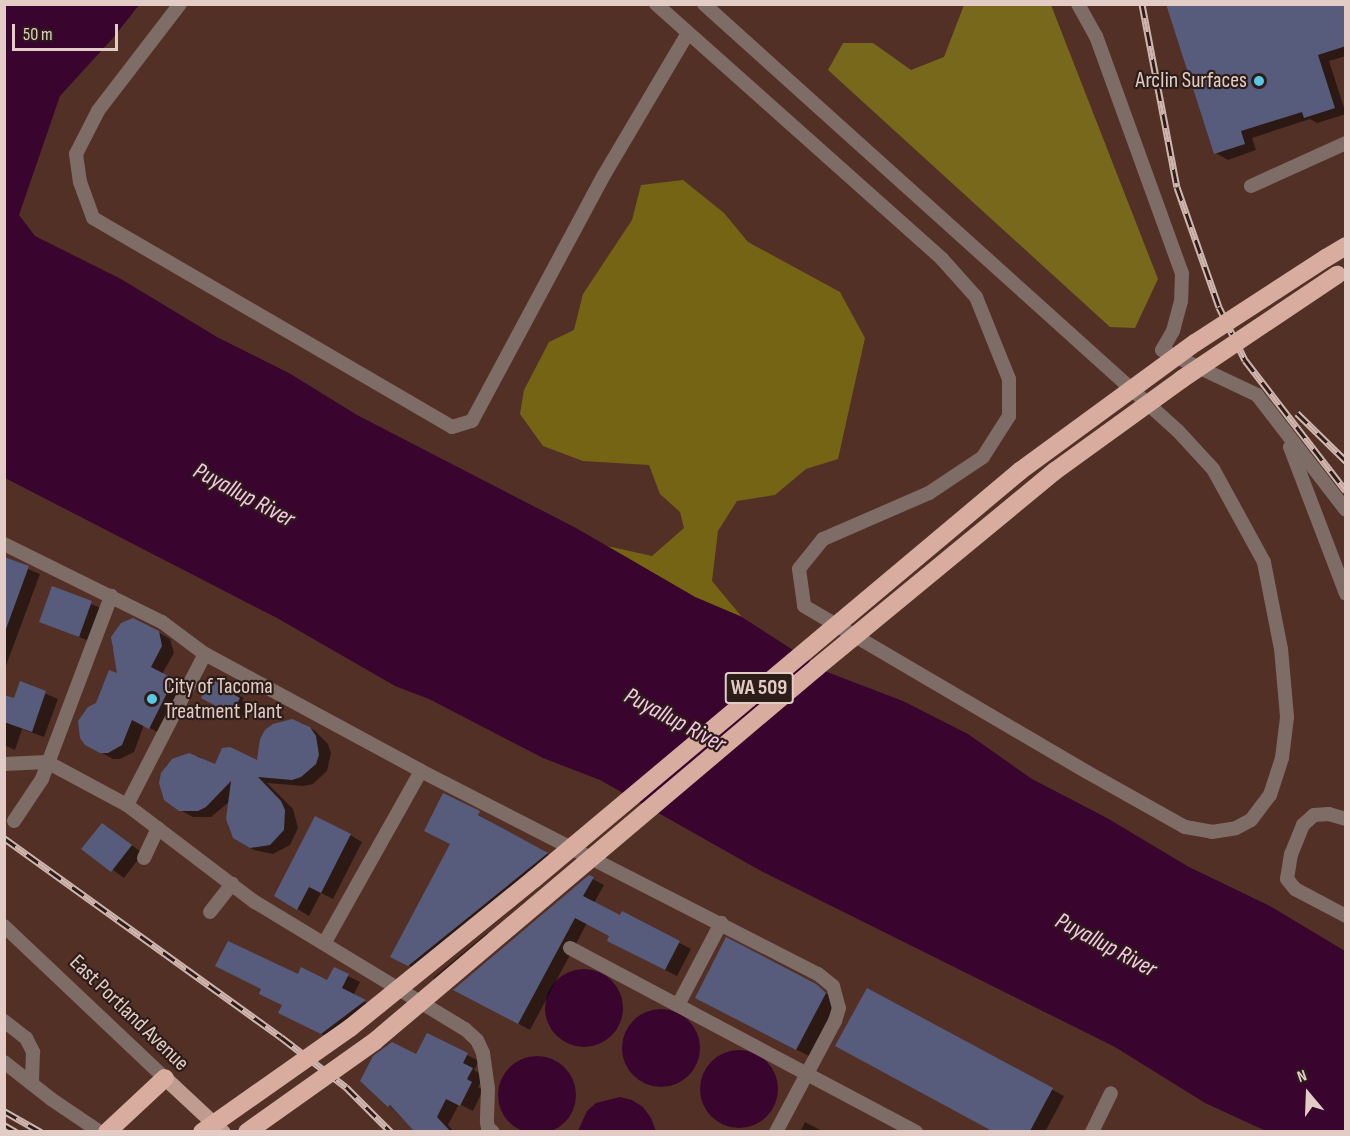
<!DOCTYPE html>
<style>
body{margin:0}
#map{position:relative;width:1350px;height:1136px;overflow:hidden;background:#533026;font-family:"Sofia Sans Condensed",sans-serif}
div>[style]{position:absolute}
.green>*{inset:0;background:#746414}
.forest>*{inset:0;background:#77681b}
.water>*{inset:0;background:#39052f}
.round{border-radius:50%}
.shadow>*{inset:0;background:#0007}
.building>*{inset:0;background:#575c7d}
.minor>*{height:14px;margin:-7px;padding:0 7px;transform-origin:7px;border-radius:7px;background:#7e6c66}
.major>*{height:15px;margin:-7.5px;padding:0 7.5px;transform-origin:7.5px;border-radius:7.5px;background:#bf9b90}
.highway>*{height:18px;margin:-9px;padding:0 9px;transform-origin:9px;border-radius:9px;background:#d8ada0}
.rail>*{height:7px;margin-top:-3.5px;transform-origin:0;background:repeating-linear-gradient(90deg,#2d1d19 0 14px,#ceb6af 0 28px);box-sizing:border-box;border-block:2px solid #ceb6af}
.highway-bridge>*{height:18px;margin:-9px;padding:0 9px;transform-origin:9px;border-radius:9px;background:#d8ada0}
.dots>*{width:16px;height:16px;translate:-50% -50%;box-sizing:border-box;border:3px solid #2d1d19;border-radius:50%}
span{translate:-50% -50%;white-space:nowrap;text-align:center;line-height:1.15;-webkit-text-stroke:4.5px #2d1d19;paint-order:stroke}
.shield-label span{padding:2px 4px;background:#2d1d19;border:2px solid;border-radius:4px;-webkit-text-stroke-width:0}
.shield-label{font-size:21px;color:#e2ccc5;font-weight:700}
.poi-label{font-size:22px;color:#e2ccc5}
.right{translate:-100% -50%;text-align:right}
.left{translate:0 -50%;text-align:left}
.street-label{font-size:22px;color:#e2ccc5}
.water-label{font-size:24px;color:#f9c5e9;font-style:italic}
.frame{position:absolute;inset:0;border:6px solid #e2ccc5;pointer-events:none}
.north{position:absolute;left:1278px;top:1064px;width:60px;height:60px;-webkit-text-stroke:4px #2d1d19;paint-order:stroke;rotate:341deg;font-size:16px;font-weight:700;line-height:24px;text-align:center;color:#e2ccc5}
.north::after{content:'';display:block;margin:auto;width:21px;height:27px;background:#e2ccc5;clip-path:polygon(50% 0,100% 100%,50% 72%,0 100%)}
.scale{position:absolute;left:12px;top:24px;width:106px;height:27px;box-sizing:border-box;border:3px solid #e2ccc5;border-top:0;padding-left:8px;font-size:18px;line-height:21px;white-space:nowrap;color:#e2ccc5;-webkit-text-stroke:4px #2d1d19;paint-order:stroke}
</style>
<div id="map">
<div class="green">
<i style="clip-path:polygon(683px 180px,724px 213px,748px 242px,840px 292px,865px 338px,838px 459px,806px 469px,775px 495px,737px 501px,718px 531px,712px 581px,742px 617px,695px 597px,607px 546px,652px 556px,684px 528px,680px 512px,660px 494px,649px 465px,583px 461px,543px 446px,520px 414px,524px 390px,549px 342px,574px 330px,583px 294px,632px 220px,641px 185px)"></i>
</div>
<div class="forest">
<i style="clip-path:polygon(964px 5px,1051px 5px,1158px 279px,1135px 328px,1110px 327px,828px 70px,843px 43px,873px 43px,911px 70px,944px 57px)"></i>
</div>
<div class="water">
<i style="clip-path:polygon(4px 5px,139px 5px,113px 38px,60px 96px,19px 215px,35px 236px,121px 279px,217px 337px,289px 373px,357px 415px,576px 528px,695px 597px,742px 617px,827px 672px,903px 701px,968px 734px,1032px 779px,1107px 818px,1189px 867px,1270px 906px,1345px 951px,1345px 1131px,1266px 1131px,1205px 1103px,1115px 1047px,761px 871px,600px 780px,543px 758px,429px 699px,395px 686px,277px 618px,5px 478px)"></i>
<i class="round" style="left:545px;top:969px;width:78px;height:78px"></i>
<i class="round" style="left:622px;top:1009px;width:78px;height:78px"></i>
<i class="round" style="left:700px;top:1050px;width:78px;height:78px"></i>
<i class="round" style="left:498px;top:1056px;width:78px;height:78px"></i>
<i style="clip-path:polygon(620px 1097px,632px 1100px,643px 1107px,651px 1118px,656px 1131px,578px 1131px,587px 1111px,596px 1103px)"></i>
</div>
<div class="shadow">
<i style="clip-path:polygon(1346px 4px,1346px 56px,1329px 61px,1346px 114px,1317px 123px,1310px 119px,1252px 138px,1256px 150px,1228px 160px,1216px 153px)"></i>
<i style="clip-path:polygon(4px 559px,40px 574px,4px 671px)"></i>
<i style="clip-path:polygon(53px 588px,103px 609px,91px 642px,41px 621px)"></i>
<i style="clip-path:polygon(116px 630px,158px 632px,170px 639px,174px 653px,162px 674px,185px 687px,161px 734px,144px 725px,134px 752px,120px 759px,113px 759px,86px 744px,120px 675px,112px 645px)"></i>
<i style="clip-path:polygon(212px 681px,244px 698px,242px 701px,251px 706px,245px 717px,237px 712px,235px 715px,215px 704px)"></i>
<i style="clip-path:polygon(21px 683px,58px 699px,44px 737px,22px 729px,15px 750px,6px 746px,4px 750px,4px 696px,15px 700px)"></i>
<i style="clip-path:polygon(283px 721px,302px 723px,314px 730px,328px 744px,331px 753px,327px 771px,313px 784px,304px 786px,267px 783px,293px 809px,298px 828px,290px 845px,273px 854px,254px 850px,242px 843px,229px 828px,227px 819px,230px 801px,211px 817px,193px 817px,180px 810px,160px 783px,166px 766px,181px 756px,198px 756px,215px 766px,258px 762px,266px 731px)"></i>
<i style="clip-path:polygon(444px 795px,558px 860px,421px 972px,392px 956px,452px 844px)"></i>
<i style="clip-path:polygon(102px 825px,143px 853px,124px 878px,84px 849px)"></i>
<i style="clip-path:polygon(350px 835px,362px 842px,333px 899px,321px 893px,309px 916px,276px 896px)"></i>
<i style="clip-path:polygon(589px 877px,604px 885px,594px 903px,620px 917px,623px 913px,691px 949px,677px 976px,620px 947px,611px 936px,587px 923px,530px 1030px,467px 996px)"></i>
<i style="clip-path:polygon(487px 933px,497px 939px,444px 984px,433px 978px)"></i>
<i style="clip-path:polygon(334px 969px,360px 982px,353px 996px,377px 1008px,334px 1040px,292px 1019px,298px 976px,328px 982px)"></i>
<i style="clip-path:polygon(815px 985px,837px 1001px,809px 1056px,708px 1004px)"></i>
<i style="clip-path:polygon(868px 990px,1064px 1096px,1045px 1132px,994px 1132px,849px 1052px)"></i>
<i style="clip-path:polygon(467px 1055px,479px 1061px,474px 1070px,484px 1076px,478px 1087px,483px 1090px,473px 1111px,459px 1104px,448px 1125px,454px 1132px,416px 1132px,389px 1105px,417px 1056px)"></i>
<i style="clip-path:polygon(805px 1122px,824px 1132px,800px 1132px)"></i>
</div>
<div class="building">
<i style="clip-path:polygon(1166px 4px,1346px 4px,1346px 46px,1318px 55px,1335px 108px,1304px 118px,1302px 112px,1241px 131px,1245px 144px,1214px 154px)"></i>
<i style="clip-path:polygon(4px 557px,29px 566px,6px 629px,4px 629px)"></i>
<i style="clip-path:polygon(52px 586px,92px 601px,79px 637px,39px 622px)"></i>
<i style="clip-path:polygon(133px 618px,159px 631px,162px 646px,151px 667px,174px 679px,149px 729px,132px 720px,122px 745px,108px 753px,100px 753px,85px 745px,80px 738px,78px 721px,88px 707px,96px 703px,109px 670px,117px 673px,111px 637px,121px 623px)"></i>
<i style="clip-path:polygon(211px 679px,233px 690px,231px 693px,240px 698px,233px 711px,225px 707px,223px 710px,201px 698px)"></i>
<i style="clip-path:polygon(20px 681px,46px 691px,32px 732px,4px 722px,4px 695px,14px 698px)"></i>
<i style="clip-path:polygon(292px 719px,310px 727px,316px 736px,319px 755px,316px 764px,301px 777px,292px 780px,258px 777px,281px 801px,285px 810px,284px 830px,270px 845px,250px 848px,233px 838px,226px 819px,231px 781px,206px 807px,198px 811px,179px 811px,164px 800px,159px 783px,161px 773px,172px 759px,189px 753px,215px 764px,222px 748px,230px 747px,257px 760px,260px 739px,265px 730px,273px 724px)"></i>
<i style="clip-path:polygon(443px 793px,480px 811px,478px 815px,548px 853px,408px 966px,390px 957px,450px 844px,424px 831px)"></i>
<i style="clip-path:polygon(315px 816px,351px 834px,321px 893px,309px 887px,297px 910px,274px 896px)"></i>
<i style="clip-path:polygon(102px 823px,132px 845px,111px 872px,81px 849px)"></i>
<i style="clip-path:polygon(589px 875px,594px 877px,583px 896px,620px 915px,622px 911px,680px 941px,665px 970px,607px 941px,609px 936px,575px 918px,518px 1024px,453px 990px)"></i>
<i style="clip-path:polygon(726px 937px,816px 984px,826px 993px,796px 1050px,695px 998px)"></i>
<i style="clip-path:polygon(228px 941px,298px 974px,301px 967px,327px 980px,334px 967px,349px 974px,342px 988px,366px 1000px,321px 1034px,278px 1013px,282px 1005px,259px 994px,261px 989px,215px 966px)"></i>
<i style="clip-path:polygon(867px 988px,1053px 1088px,1030px 1131px,992px 1131px,835px 1046px)"></i>
<i style="clip-path:polygon(427px 1033px,468px 1053px,463px 1063px,473px 1068px,467px 1079px,472px 1082px,460px 1106px,446px 1099px,437px 1117px,450px 1131px,414px 1131px,390px 1105px,388px 1107px,360px 1081px,373px 1056px,392px 1042px,416px 1054px)"></i>
</div>
<div class="minor">
<i style="left:180px;top:4px;width:135px;rotate:127.5deg"></i>
<i style="left:98px;top:111px;width:48px;rotate:117.1deg"></i>
<i style="left:76px;top:154px;width:28px;rotate:82deg"></i>
<i style="left:80px;top:182px;width:38px;rotate:70deg"></i>
<i style="left:93px;top:218px;width:415px;rotate:30.2deg"></i>
<i style="left:452px;top:427px;width:21px;rotate:-17deg"></i>
<i style="left:472px;top:421px;width:279px;rotate:-61.8deg"></i>
<i style="left:604px;top:175px;width:165px;rotate:-59.4deg"></i>
<i style="left:656px;top:4px;width:383px;rotate:41.7deg"></i>
<i style="left:942px;top:259px;width:51px;rotate:48.2deg"></i>
<i style="left:976px;top:297px;width:88px;rotate:68.1deg"></i>
<i style="left:1009px;top:379px;width:37px;rotate:90deg"></i>
<i style="left:1009px;top:416px;width:49px;rotate:122.4deg"></i>
<i style="left:983px;top:457px;width:65px;rotate:146.3deg"></i>
<i style="left:929px;top:493px;width:116px;rotate:156.5deg"></i>
<i style="left:823px;top:539px;width:38px;rotate:129deg"></i>
<i style="left:799px;top:569px;width:37px;rotate:82deg"></i>
<i style="left:804px;top:606px;width:328px;rotate:30.4deg"></i>
<i style="left:1087px;top:772px;width:112px;rotate:29.3deg"></i>
<i style="left:1185px;top:827px;width:27px;rotate:10deg"></i>
<i style="left:1212px;top:832px;width:24px;rotate:-9deg"></i>
<i style="left:1236px;top:828px;width:17px;rotate:-28deg"></i>
<i style="left:1251px;top:820px;width:31px;rotate:-53deg"></i>
<i style="left:1270px;top:795px;width:39px;rotate:-72deg"></i>
<i style="left:1282px;top:758px;width:41px;rotate:-83deg"></i>
<i style="left:1287px;top:717px;width:68px;rotate:-95deg"></i>
<i style="left:1281px;top:649px;width:89px;rotate:-101.1deg"></i>
<i style="left:1264px;top:562px;width:106px;rotate:-118.7deg"></i>
<i style="left:1213px;top:469px;width:52px;rotate:-132.6deg"></i>
<i style="left:1178px;top:431px;width:638px;rotate:-137.99deg"></i>
<i style="left:1078px;top:4px;width:37px;rotate:61deg"></i>
<i style="left:1096px;top:36px;width:253px;rotate:70.1deg"></i>
<i style="left:1182px;top:274px;width:27px;rotate:92deg"></i>
<i style="left:1181px;top:301px;width:31px;rotate:105deg"></i>
<i style="left:1173px;top:331px;width:22px;rotate:120deg"></i>
<i style="left:1162px;top:350px;width:105px;rotate:25.3deg"></i>
<i style="left:1257px;top:395px;width:145px;rotate:52.3deg"></i>
<i style="left:1251px;top:186px;width:104px;rotate:-24.4deg"></i>
<i style="left:1290px;top:447px;width:157px;rotate:69.1deg"></i>
<i style="left:4px;top:544px;width:176px;rotate:26.3deg"></i>
<i style="left:162px;top:622px;width:54px;rotate:36.7deg"></i>
<i style="left:205px;top:654px;width:246px;rotate:28.4deg"></i>
<i style="left:421px;top:771px;width:446px;rotate:27.1deg"></i>
<i style="left:818px;top:974px;width:19px;rotate:39deg"></i>
<i style="left:833px;top:986px;width:23px;rotate:75deg"></i>
<i style="left:839px;top:1008px;width:14px;rotate:107deg"></i>
<i style="left:835px;top:1021px;width:126px;rotate:118deg"></i>
<i style="left:4px;top:764px;width:43px;rotate:-2.7deg"></i>
<i style="left:47px;top:762px;width:91px;rotate:28.3deg"></i>
<i style="left:127px;top:805px;width:161px;rotate:37.2deg"></i>
<i style="left:255px;top:902px;width:245px;rotate:31.2deg"></i>
<i style="left:465px;top:1029px;width:16px;rotate:43deg"></i>
<i style="left:477px;top:1040px;width:14px;rotate:65deg"></i>
<i style="left:483px;top:1053px;width:36px;rotate:82deg"></i>
<i style="left:488px;top:1089px;width:33px;rotate:92deg"></i>
<i style="left:487px;top:1122px;width:6px;rotate:81deg"></i>
<i style="left:488px;top:1128px;width:6px;rotate:39deg"></i>
<i style="left:127px;top:805px;width:170px;rotate:-62.7deg"></i>
<i style="left:1346px;top:819px;width:18px;rotate:-164deg"></i>
<i style="left:1329px;top:814px;width:15px;rotate:176deg"></i>
<i style="left:1314px;top:815px;width:15px;rotate:138deg"></i>
<i style="left:1303px;top:825px;width:31px;rotate:112deg"></i>
<i style="left:1291px;top:854px;width:25px;rotate:99deg"></i>
<i style="left:1287px;top:879px;width:13px;rotate:51deg"></i>
<i style="left:1295px;top:889px;width:58px;rotate:27.9deg"></i>
<i style="left:14px;top:821px;width:50px;rotate:-56.3deg"></i>
<i style="left:42px;top:779px;width:196px;rotate:-69.3deg"></i>
<i style="left:144px;top:858px;width:33px;rotate:-65deg"></i>
<i style="left:210px;top:912px;width:36px;rotate:-52deg"></i>
<i style="left:4px;top:926px;width:221px;rotate:43.4deg"></i>
<i style="left:325px;top:942px;width:196px;rotate:-60.7deg"></i>
<i style="left:570px;top:948px;width:392px;rotate:28deg"></i>
<i style="left:678px;top:1005px;width:93px;rotate:-62.3deg"></i>
<i style="left:4px;top:1021px;width:28px;rotate:38deg"></i>
<i style="left:26px;top:1038px;width:16px;rotate:63deg"></i>
<i style="left:33px;top:1052px;width:32px;rotate:92deg"></i>
<i style="left:4px;top:1062px;width:60px;rotate:38.2deg"></i>
<i style="left:51px;top:1099px;width:59px;rotate:34deg"></i>
<i style="left:1092px;top:1132px;width:43px;rotate:-64deg"></i>
</div>
<div class="major">
<i style="left:165px;top:1078px;width:79px;rotate:43deg"></i>
</div>
<div class="highway">
<i style="left:1326px;top:258px;width:23px;rotate:-31deg"></i>
<i style="left:107px;top:1132px;width:79px;rotate:-43deg"></i>
</div>
<div class="rail">
<i style="left:1142px;top:4px;width:186px;rotate:79.2deg"></i>
<i style="left:1177px;top:187px;width:127px;rotate:70.7deg"></i>
<i style="left:1219px;top:307px;width:59px;rotate:63.9deg"></i>
<i style="left:1245px;top:360px;width:165px;rotate:52.4deg"></i>
<i style="left:1297px;top:413px;width:69px;rotate:44.4deg"></i>
<i style="left:4px;top:838px;width:341px;rotate:35.7deg"></i>
<i style="left:281px;top:1037px;width:82px;rotate:37.6deg"></i>
<i style="left:346px;top:1087px;width:64px;rotate:45deg"></i>
<i style="left:4px;top:1111px;width:43px;rotate:29.6deg"></i>
<i style="left:4px;top:1125px;width:14px;rotate:30deg"></i>
</div>
<div class="highway-bridge">
<i style="left:202px;top:1132px;width:181px;rotate:-35.1deg"></i>
<i style="left:350px;top:1028px;width:237px;rotate:-39deg"></i>
<i style="left:534px;top:879px;width:635px;rotate:-40.01deg"></i>
<i style="left:1020px;top:471px;width:217px;rotate:-36.2deg"></i>
<i style="left:1195px;top:343px;width:156px;rotate:-33deg"></i>
<i style="left:247px;top:1132px;width:157px;rotate:-35.4deg"></i>
<i style="left:375px;top:1041px;width:578px;rotate:-40.22deg"></i>
<i style="left:816px;top:668px;width:310px;rotate:-39.5deg"></i>
<i style="left:1055px;top:471px;width:157px;rotate:-35.9deg"></i>
<i style="left:1182px;top:379px;width:187px;rotate:-33.9deg"></i>
</div>
<div class="dots">
<i style="left:1259px;top:81px;background:#59c8e5"></i>
<i style="left:152px;top:699px;background:#59c8e5"></i>
</div>
<div class="shield-label">
<span style="left:759px;top:688px">WA 509</span>
</div>
<div class="poi-label">
<span class="right" style="left:1247px;top:81px">Arclin Surfaces</span>
<span class="left" style="left:164px;top:699px">City of Tacoma<br>Treatment Plant</span>
</div>
<div class="street-label">
<span style="left:129px;top:1013px;rotate:44deg">East Portland Avenue</span>
</div>
<div class="water-label">
<span style="left:244px;top:495px;rotate:28deg">Puyallup River</span>
<span style="left:675px;top:720px;rotate:28deg">Puyallup River</span>
<span style="left:1106px;top:945px;rotate:28deg">Puyallup River</span>
</div>
<div class="frame"></div>
<div class="north">N</div>
<div class="scale">50 m</div>
</div>
